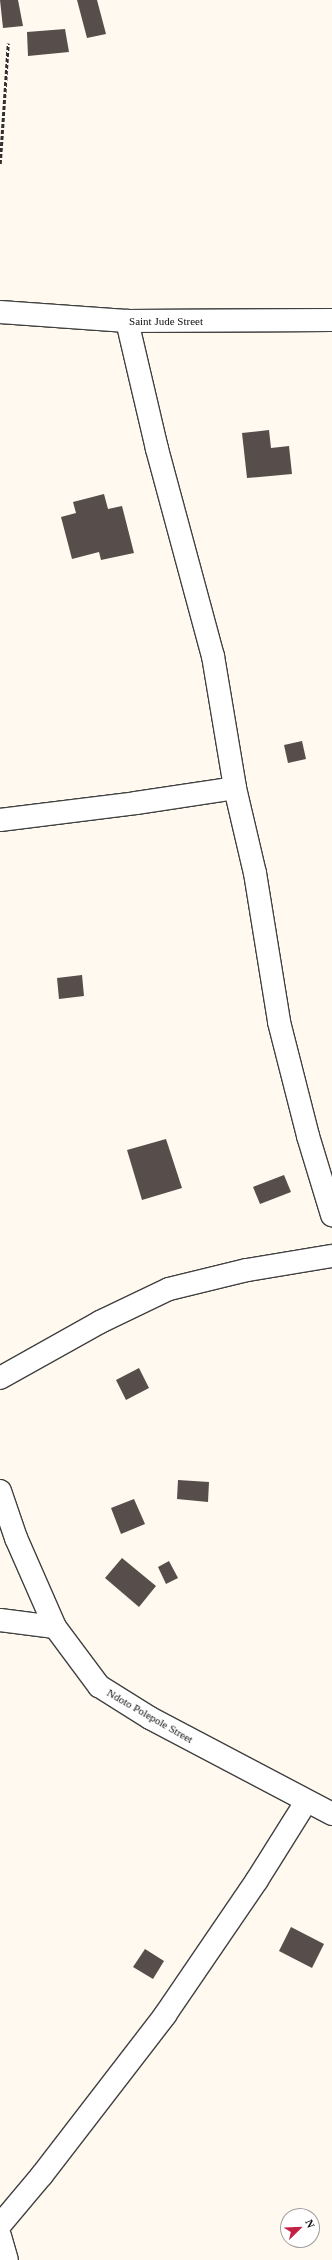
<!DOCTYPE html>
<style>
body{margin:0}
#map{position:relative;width:332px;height:2260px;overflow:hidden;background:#fff9ef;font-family:"Times New Roman",serif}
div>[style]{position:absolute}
.building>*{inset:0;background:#574d4a}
.path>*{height:2.5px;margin-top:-1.25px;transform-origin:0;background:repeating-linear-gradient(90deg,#303030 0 4px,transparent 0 6px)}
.roads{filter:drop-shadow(1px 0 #414141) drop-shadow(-1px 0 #414141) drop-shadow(0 1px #414141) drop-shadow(0 -1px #414141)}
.minor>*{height:22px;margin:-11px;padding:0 11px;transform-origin:11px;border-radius:11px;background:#fff}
span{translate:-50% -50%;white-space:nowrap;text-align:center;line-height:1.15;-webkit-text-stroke:4px #fff;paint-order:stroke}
.street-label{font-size:11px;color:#0e0e0e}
.north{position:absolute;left:280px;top:2208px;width:40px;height:40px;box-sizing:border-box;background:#fff;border:1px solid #9f9f9f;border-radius:50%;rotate:67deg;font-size:11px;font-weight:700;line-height:16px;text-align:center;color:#0e0e0e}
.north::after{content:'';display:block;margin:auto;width:14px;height:18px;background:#c32143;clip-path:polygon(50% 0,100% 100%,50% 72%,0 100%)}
</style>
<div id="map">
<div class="building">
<i style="clip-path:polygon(0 0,18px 0,23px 26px,3px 28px)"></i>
<i style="clip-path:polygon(77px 0,97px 0,106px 34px,87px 38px)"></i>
<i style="clip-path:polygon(65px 29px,69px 52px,28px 56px,27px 32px)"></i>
<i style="clip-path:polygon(269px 430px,271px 448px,289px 446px,292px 474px,247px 478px,242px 433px)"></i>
<i style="clip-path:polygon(104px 494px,108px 509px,122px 506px,134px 553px,101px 560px,99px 552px,72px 559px,61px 517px,76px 513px,73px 502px)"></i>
<i style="clip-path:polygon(302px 741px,306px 759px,288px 763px,284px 745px)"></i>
<i style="clip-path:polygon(82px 975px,84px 996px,59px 999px,57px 978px)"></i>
<i style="clip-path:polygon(166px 1139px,182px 1188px,142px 1200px,127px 1150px)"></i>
<i style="clip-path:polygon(284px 1175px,291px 1192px,260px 1204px,253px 1187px)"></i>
<i style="clip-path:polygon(139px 1368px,149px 1388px,126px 1400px,116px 1380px)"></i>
<i style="clip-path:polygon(178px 1480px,209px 1482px,208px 1502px,177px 1499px)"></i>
<i style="clip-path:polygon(134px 1499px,145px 1524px,121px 1534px,111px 1508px)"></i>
<i style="clip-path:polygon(122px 1558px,156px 1586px,139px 1607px,105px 1578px)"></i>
<i style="clip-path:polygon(169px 1561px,178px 1578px,166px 1584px,158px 1567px)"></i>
<i style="clip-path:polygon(291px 1927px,324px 1944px,312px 1968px,279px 1951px)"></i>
<i style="clip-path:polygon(145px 1949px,164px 1961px,153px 1979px,133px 1967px)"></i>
</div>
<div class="path">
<i style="left:0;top:164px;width:121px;rotate:-86.2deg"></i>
</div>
<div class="roads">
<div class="minor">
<i style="left:0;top:312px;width:127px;rotate:4.1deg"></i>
<i style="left:127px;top:321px;width:205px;rotate:-0.3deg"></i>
<i style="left:127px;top:321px;width:131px;rotate:76.8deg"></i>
<i style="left:157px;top:449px;width:214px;rotate:74.9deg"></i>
<i style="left:213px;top:656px;width:134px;rotate:80.5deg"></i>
<i style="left:235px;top:788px;width:87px;rotate:76.8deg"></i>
<i style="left:255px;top:873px;width:151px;rotate:80.8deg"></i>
<i style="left:279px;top:1022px;width:118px;rotate:75.7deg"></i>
<i style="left:308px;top:1136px;width:83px;rotate:73.1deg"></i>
<i style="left:0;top:820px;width:137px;rotate:-7.1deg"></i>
<i style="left:136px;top:803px;width:100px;rotate:-8.6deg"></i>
<i style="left:0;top:1378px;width:115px;rotate:-29.2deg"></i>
<i style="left:100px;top:1322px;width:76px;rotate:-25.6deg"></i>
<i style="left:169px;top:1289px;width:80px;rotate:-13.7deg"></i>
<i style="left:247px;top:1270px;width:86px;rotate:-9.4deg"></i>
<i style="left:0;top:1491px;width:50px;rotate:71.2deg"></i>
<i style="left:16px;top:1538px;width:97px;rotate:66.3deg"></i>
<i style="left:55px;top:1627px;width:74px;rotate:53.3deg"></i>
<i style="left:99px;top:1686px;width:60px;rotate:32.1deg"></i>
<i style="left:150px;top:1718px;width:206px;rotate:27.8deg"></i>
<i style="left:0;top:1620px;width:55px;rotate:7.3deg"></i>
<i style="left:0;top:2225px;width:65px;rotate:-50deg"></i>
<i style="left:42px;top:2175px;width:202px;rotate:-52.4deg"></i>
<i style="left:165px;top:2015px;width:163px;rotate:-55.7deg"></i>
<i style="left:257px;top:1880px;width:92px;rotate:-57.9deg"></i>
<i style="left:0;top:2236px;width:25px;rotate:74deg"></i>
</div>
</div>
<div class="street-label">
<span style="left:166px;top:321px">Saint Jude Street</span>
<span style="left:150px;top:1716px;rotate:30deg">Ndoto Polepole Street</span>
</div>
<div class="north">N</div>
</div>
